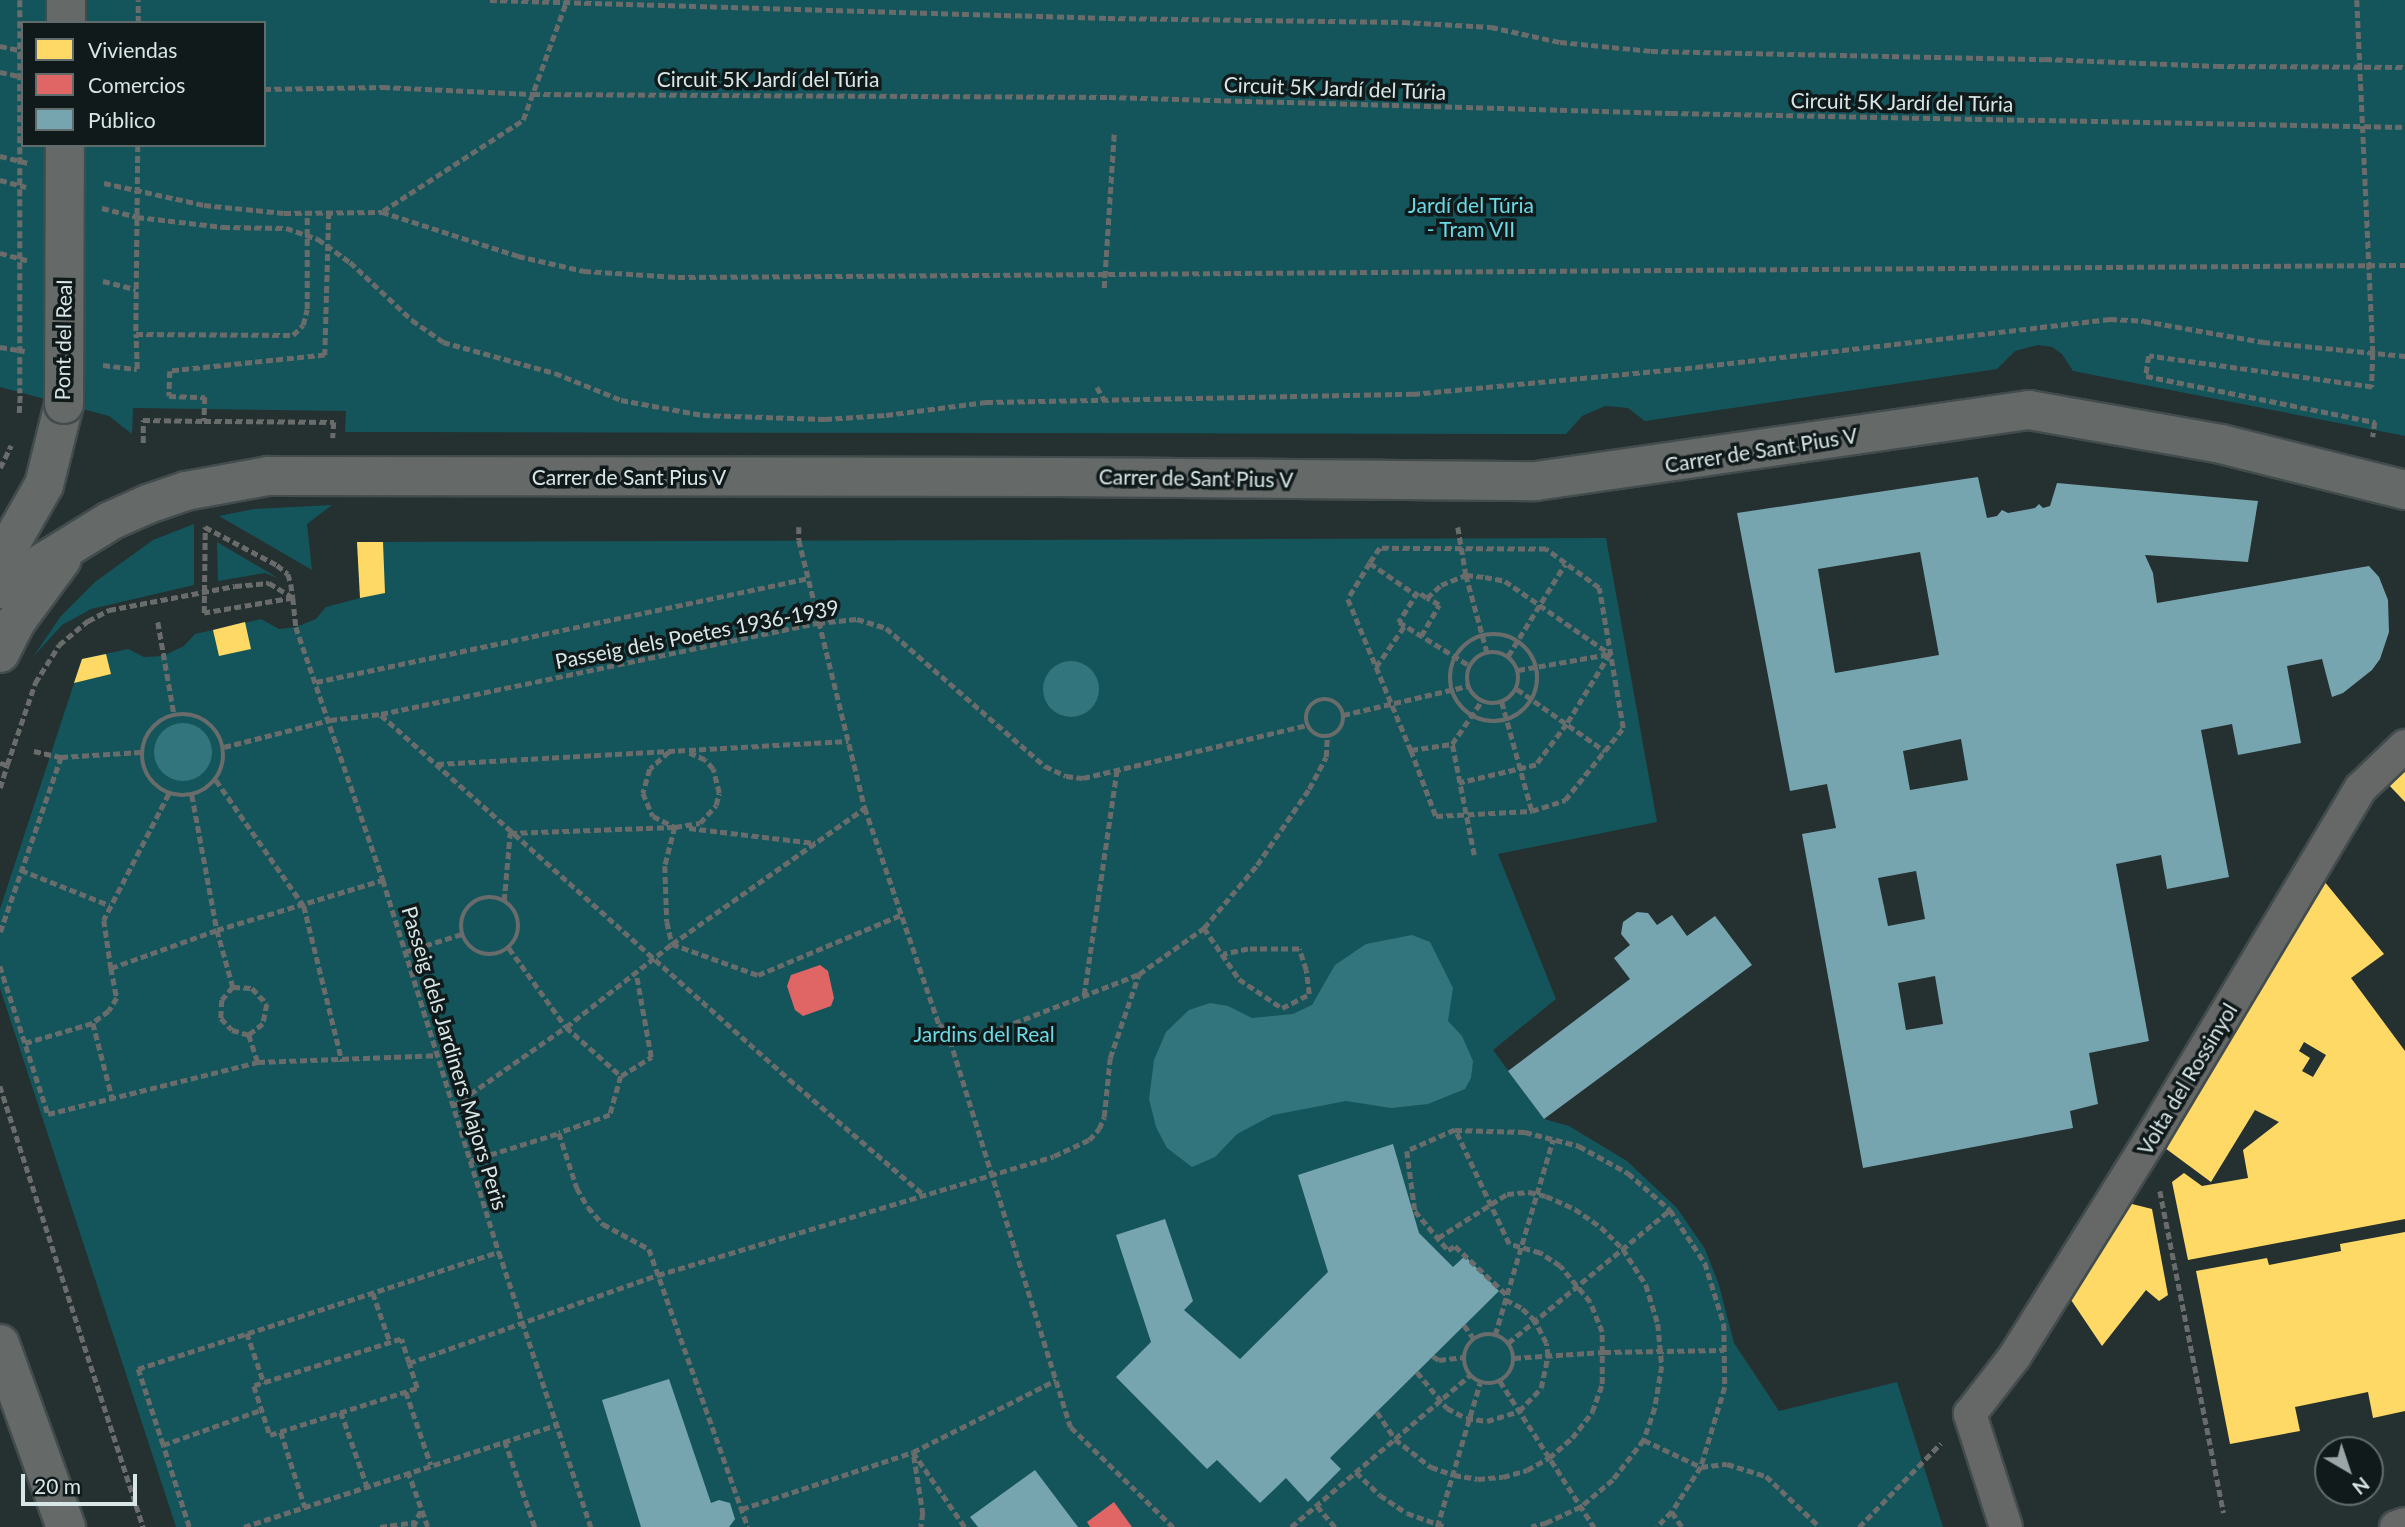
<!DOCTYPE html>
<meta charset="utf-8">
<style>
body{margin:0}
#map{position:relative;width:2405px;height:1527px;overflow:hidden;background:#253031;font-family:Lato,sans-serif}
div>[style]{position:absolute}
.green>*{inset:0;background:#14555b}
.water>*{inset:0;background:#32757c}
.round{border-radius:50%}
.homes>*{inset:0;background:#ffd966}
.shops>*{inset:0;background:#e06666}
.public>*{inset:0;background:#76a5af}
.path>*{height:4.5px;margin-top:-2.25px;transform-origin:0;background:repeating-linear-gradient(90deg,#696c6b 0 7px,transparent 0 10.5px)}
.path>.ring{margin:-2.25px;padding:0;box-sizing:content-box;background:none;border:4.5px solid #696c6b;border-radius:50%}
.roads{filter:drop-shadow(2px 0 #434c4d) drop-shadow(-2px 0 #434c4d) drop-shadow(0 2px #434c4d) drop-shadow(0 -2px #434c4d)}
.street>*{height:32px;margin:-16px;padding:0 16px;transform-origin:16px;border-radius:16px;background:#666867}
.primary>*{height:38px;margin:-19px;padding:0 19px;transform-origin:19px;border-radius:19px;background:#656967}
.path-bridge>*{height:4.5px;margin-top:-2.25px;transform-origin:0;background:repeating-linear-gradient(90deg,#696c6b 0 7px,transparent 0 10.5px)}
.bridges{filter:drop-shadow(2px 0 #434c4d) drop-shadow(-2px 0 #434c4d) drop-shadow(0 2px #434c4d) drop-shadow(0 -2px #434c4d)}
.primary-bridge>*{height:38px;margin:-19px;padding:0 19px;transform-origin:19px;border-radius:19px;background:#656967}
span{translate:-50% -50%;white-space:nowrap;text-align:center;line-height:1.15;-webkit-text-stroke:7px #111a1b;paint-order:stroke}
.street-label{font-size:21px;color:#d9e6e7}
.park-label{font-size:21px;color:#6bdae5}
.legend{position:absolute;left:21px;top:21px;width:245px;height:126px;box-sizing:border-box;background:#111a1b;border:2px solid #616c6d;margin:0;padding:9px 12px;list-style:none;font-size:21px;color:#d9e6e7}
.legend li{display:flex;align-items:center;gap:14px;height:35px}
.legend b{width:35px;border:2px solid #616c6d}
.north{position:absolute;left:2314px;top:1436px;width:70px;height:70px;box-sizing:border-box;background:#111a1b;border:2px solid #616c6d;border-radius:50%;rotate:141deg;font-size:19px;font-weight:700;line-height:28px;text-align:center;color:#d9e6e7}
.north::after{content:'';display:block;margin:auto;width:24px;height:32px;background:#9aa6a7;clip-path:polygon(50% 0,100% 100%,50% 72%,0 100%)}
.scale{position:absolute;left:21px;top:1474px;width:116px;height:32px;box-sizing:border-box;border:4px solid #d9e6e7;border-top:0;padding-left:9px;font-size:21px;line-height:24px;white-space:nowrap;color:#d9e6e7;-webkit-text-stroke:5px #111a1b;paint-order:stroke}
</style>
<div id="map">
<div class="green">
<i style="clip-path:polygon(evenodd,0 0,2405px 0,2405px 436px,2073px 371px,2062px 354px,2052px 347px,2038px 345px,2015px 351px,1997px 369px,1645px 421px,1628px 408px,1605px 406px,1582px 416px,1566px 434px,345px 432px,346px 411px,133px 408px,132px 434px,109px 416px,0 387px,0 0,23px 23px,264px 23px,264px 145px,23px 145px,23px 23px)"></i>
<i style="clip-path:polygon(332px 505px,307px 524px,312px 570px,219px 516px,254px 509px)"></i>
<i style="clip-path:polygon(194px 524px,194px 585px,91px 609px,62px 625px,33px 657px,61px 616px,95px 582px,153px 540px)"></i>
<i style="clip-path:polygon(1606px 538px,1657px 822px,1498px 854px,1556px 999px,1493px 1050px,1544px 1119px,1569px 1126px,1627px 1161px,1677px 1208px,1705px 1249px,1719px 1285px,1734px 1343px,1779px 1411px,1897px 1382px,1943px 1527px,176px 1527px,0 988px,0 909px,82px 659px,128px 649px,144px 657px,163px 656px,184px 646px,195px 634px,213px 630px,261px 619px,279px 629px,296px 627px,316px 619px,326px 607px,360px 598px,357px 542px)"></i>
<i style="clip-path:polygon(217px 542px,278px 578px,265px 573px,218px 581px)"></i>
</div>
<div class="water">
<i class="round" style="left:1043px;top:661px;width:56px;height:56px"></i>
<i class="round" style="left:154px;top:723px;width:58px;height:58px"></i>
<i style="clip-path:polygon(1412px 935px,1430px 942px,1453px 988px,1448px 1021px,1462px 1036px,1473px 1061px,1471px 1078px,1465px 1089px,1428px 1104px,1391px 1108px,1346px 1101px,1273px 1115px,1237px 1134px,1215px 1157px,1192px 1167px,1167px 1148px,1156px 1127px,1149px 1099px,1154px 1060px,1166px 1032px,1189px 1010px,1210px 1003px,1228px 1006px,1252px 1018px,1293px 1014px,1312px 1005px,1335px 965px,1366px 944px)"></i>
</div>
<div class="homes">
<i style="clip-path:polygon(357px 542px,383px 542px,385px 593px,360px 598px)"></i>
<i style="clip-path:polygon(245px 622px,251px 649px,219px 656px,213px 630px)"></i>
<i style="clip-path:polygon(106px 654px,111px 674px,74px 683px,82px 659px)"></i>
<i style="clip-path:polygon(2405px 765px,2405px 802px,2387px 783px)"></i>
<i style="clip-path:polygon(evenodd,2324px 881px,2384px 954px,2351px 978px,2405px 1051px,2405px 1219px,2188px 1260px,2172px 1182px,2184px 1173px,2202px 1186px,2248px 1178px,2243px 1150px,2279px 1122px,2255px 1110px,2211px 1182px,2165px 1148px,2165px 1145px,2324px 881px,2304px 1042px,2326px 1055px,2313px 1077px,2302px 1071px,2310px 1058px,2299px 1051px,2304px 1042px)"></i>
<i style="clip-path:polygon(2128px 1203px,2152px 1209px,2168px 1295px,2159px 1301px,2146px 1290px,2102px 1346px,2067px 1294px)"></i>
<i style="clip-path:polygon(2405px 1232px,2405px 1411px,2373px 1418px,2368px 1392px,2295px 1407px,2300px 1431px,2230px 1444px,2196px 1271px,2267px 1258px,2269px 1265px,2341px 1251px,2340px 1244px)"></i>
</div>
<div class="shops">
<i style="clip-path:polygon(820px 965px,828px 971px,834px 998px,831px 1006px,803px 1016px,795px 1010px,787px 986px,791px 975px)"></i>
<i style="clip-path:polygon(1114px 1502px,1132px 1527px,1090px 1527px,1087px 1522px)"></i>
</div>
<div class="public">
<i style="clip-path:polygon(evenodd,1978px 477px,1987px 518px,1997px 516px,2002px 510px,2008px 513px,2035px 508px,2039px 504px,2043px 508px,2050px 506px,2057px 483px,2258px 501px,2248px 562px,2145px 555px,2153px 573px,2157px 603px,2369px 566px,2379px 577px,2388px 600px,2389px 632px,2380px 659px,2372px 670px,2343px 693px,2332px 697px,2322px 659px,2287px 666px,2301px 743px,2238px 755px,2232px 724px,2201px 730px,2229px 877px,2167px 889px,2161px 855px,2116px 864px,2149px 1041px,2089px 1053px,2098px 1104px,2070px 1111px,2073px 1128px,1863px 1168px,1802px 834px,1836px 828px,1827px 784px,1790px 791px,1737px 513px,1978px 477px,1920px 552px,1939px 655px,1835px 673px,1818px 569px,1920px 552px,1978px 477px,1961px 739px,1968px 780px,1910px 790px,1903px 751px,1961px 739px,1978px 477px,1916px 871px,1925px 919px,1888px 926px,1878px 878px,1916px 871px,1978px 477px,1935px 976px,1943px 1024px,1906px 1030px,1898px 983px,1935px 976px)"></i>
<i style="clip-path:polygon(1637px 912px,1648px 913px,1657px 925px,1672px 915px,1687px 936px,1715px 916px,1752px 965px,1544px 1119px,1508px 1071px,1630px 979px,1614px 958px,1630px 945px,1621px 934px,1623px 922px)"></i>
<i style="clip-path:polygon(1393px 1144px,1419px 1233px,1453px 1267px,1465px 1256px,1499px 1291px,1330px 1458px,1341px 1469px,1308px 1502px,1286px 1478px,1260px 1503px,1217px 1460px,1207px 1469px,1116px 1377px,1151px 1342px,1116px 1235px,1165px 1219px,1193px 1301px,1184px 1310px,1240px 1359px,1328px 1272px,1298px 1175px)"></i>
<i style="clip-path:polygon(669px 1379px,711px 1503px,719px 1500px,730px 1503px,735px 1519px,729px 1527px,641px 1527px,602px 1400px)"></i>
<i style="clip-path:polygon(1035px 1470px,1078px 1527px,978px 1527px,970px 1517px)"></i>
</div>
<div class="path">
<i style="left:490px;top:0;width:618px;rotate:1.67deg"></i>
<i style="left:1108px;top:18px;width:295px;rotate:0.8deg"></i>
<i style="left:1403px;top:22px;width:88px;rotate:3.3deg"></i>
<i style="left:1491px;top:27px;width:71px;rotate:12.3deg"></i>
<i style="left:1560px;top:42px;width:91px;rotate:5.6deg"></i>
<i style="left:1651px;top:51px;width:394px;rotate:1.2deg"></i>
<i style="left:2045px;top:59px;width:172px;rotate:2.3deg"></i>
<i style="left:2217px;top:66px;width:188px;rotate:0.3deg"></i>
<i style="left:2357px;top:0;width:353px;rotate:87.4deg"></i>
<i style="left:2373px;top:353px;width:34px;rotate:92deg"></i>
<i style="left:2372px;top:387px;width:225px;rotate:-172.1deg"></i>
<i style="left:2149px;top:356px;width:20px;rotate:99deg"></i>
<i style="left:2146px;top:376px;width:234px;rotate:11.4deg"></i>
<i style="left:2375px;top:422px;width:15px;rotate:98deg"></i>
<i style="left:138px;top:23px;width:23px;rotate:-90deg"></i>
<i style="left:0;top:46px;width:24px;rotate:12deg"></i>
<i style="left:0;top:72px;width:24px;rotate:12deg"></i>
<i style="left:264px;top:89px;width:119px;rotate:-1deg"></i>
<i style="left:383px;top:87px;width:150px;rotate:2.7deg"></i>
<i style="left:533px;top:94px;width:576px;rotate:0.3deg"></i>
<i style="left:1109px;top:97px;width:562px;rotate:1.63deg"></i>
<i style="left:1671px;top:113px;width:734px;rotate:1.09deg"></i>
<i style="left:138px;top:145px;width:189px;rotate:90.6deg"></i>
<i style="left:136px;top:334px;width:157px;rotate:0.4deg"></i>
<i style="left:293px;top:335px;width:14px;rotate:-45deg"></i>
<i style="left:303px;top:325px;width:16px;rotate:-76deg"></i>
<i style="left:307px;top:309px;width:96px;rotate:-90deg"></i>
<i style="left:0;top:156px;width:29px;rotate:14deg"></i>
<i style="left:0;top:180px;width:27px;rotate:15deg"></i>
<i style="left:104px;top:183px;width:102px;rotate:12.4deg"></i>
<i style="left:204px;top:205px;width:80px;rotate:5.7deg"></i>
<i style="left:284px;top:213px;width:98px;rotate:-0.6deg"></i>
<i style="left:382px;top:212px;width:143px;rotate:17.9deg"></i>
<i style="left:518px;top:256px;width:68px;rotate:12.8deg"></i>
<i style="left:584px;top:271px;width:94px;rotate:3.7deg"></i>
<i style="left:678px;top:277px;width:1727px;rotate:-0.4deg"></i>
<i style="left:102px;top:208px;width:36px;rotate:14deg"></i>
<i style="left:137px;top:217px;width:87px;rotate:6.6deg"></i>
<i style="left:223px;top:227px;width:63px;rotate:0.9deg"></i>
<i style="left:286px;top:228px;width:34px;rotate:19deg"></i>
<i style="left:318px;top:239px;width:39px;rotate:36deg"></i>
<i style="left:350px;top:262px;width:85px;rotate:43.1deg"></i>
<i style="left:412px;top:320px;width:38px;rotate:35deg"></i>
<i style="left:443px;top:342px;width:116px;rotate:15.5deg"></i>
<i style="left:555px;top:373px;width:71px;rotate:22.2deg"></i>
<i style="left:621px;top:400px;width:83px;rotate:10.4deg"></i>
<i style="left:703px;top:415px;width:122px;rotate:1.9deg"></i>
<i style="left:825px;top:419px;width:61px;rotate:-3.8deg"></i>
<i style="left:886px;top:415px;width:101px;rotate:-7.4deg"></i>
<i style="left:986px;top:402px;width:427px;rotate:-1.1deg"></i>
<i style="left:1413px;top:394px;width:284px;rotate:-5.4deg"></i>
<i style="left:1696px;top:367px;width:417px;rotate:-6.6deg"></i>
<i style="left:2110px;top:319px;width:34px;rotate:3deg"></i>
<i style="left:2144px;top:321px;width:121px;rotate:10deg"></i>
<i style="left:2263px;top:342px;width:143px;rotate:5.6deg"></i>
<i style="left:383px;top:211px;width:167px;rotate:-33deg"></i>
<i style="left:523px;top:120px;width:128px;rotate:-69.9deg"></i>
<i style="left:329px;top:212px;width:143px;rotate:91.6deg"></i>
<i style="left:325px;top:355px;width:156px;rotate:174.1deg"></i>
<i style="left:170px;top:371px;width:25px;rotate:92deg"></i>
<i style="left:169px;top:396px;width:36px;rotate:2deg"></i>
<i style="left:205px;top:397px;width:24px;rotate:92deg"></i>
<i style="left:204px;top:421px;width:130px;rotate:0.4deg"></i>
<i style="left:334px;top:422px;width:16px;rotate:94deg"></i>
<i style="left:0;top:253px;width:28px;rotate:15deg"></i>
<i style="left:103px;top:281px;width:34px;rotate:14deg"></i>
<i style="left:1104px;top:288px;width:156px;rotate:-86.3deg"></i>
<i style="left:0;top:347px;width:25px;rotate:9deg"></i>
<i style="left:103px;top:365px;width:34px;rotate:7deg"></i>
<i style="left:137px;top:369px;width:35px;rotate:-92deg"></i>
<i style="left:1097px;top:387px;width:14px;rotate:60deg"></i>
<i style="left:19px;top:413px;width:20px;rotate:-87deg"></i>
<i style="left:143px;top:443px;width:23px;rotate:-90deg"></i>
<i style="left:143px;top:420px;width:61px;rotate:0.9deg"></i>
<i style="left:0;top:468px;width:25px;rotate:-64deg"></i>
<i style="left:799px;top:527px;width:13px;rotate:90deg"></i>
<i style="left:799px;top:540px;width:276px;rotate:76.2deg"></i>
<i style="left:865px;top:808px;width:228px;rotate:71.1deg"></i>
<i style="left:939px;top:1024px;width:10px;rotate:37deg"></i>
<i style="left:947px;top:1030px;width:416px;rotate:72.7deg"></i>
<i style="left:1071px;top:1427px;width:143px;rotate:44.4deg"></i>
<i style="left:1458px;top:527px;width:49px;rotate:80.5deg"></i>
<i style="left:1466px;top:575px;width:80px;rotate:74.7deg"></i>
<i style="left:1370px;top:563px;width:42px;rotate:121.4deg"></i>
<i style="left:1348px;top:599px;width:164px;rotate:67.4deg"></i>
<i style="left:1411px;top:750px;width:41px;rotate:-8.3deg"></i>
<i style="left:293px;top:598px;width:90px;rotate:170.4deg"></i>
<i style="left:204px;top:613px;width:86px;rotate:-89.3deg"></i>
<i style="left:205px;top:527px;width:81px;rotate:27.8deg"></i>
<i style="left:277px;top:565px;width:14px;rotate:39deg"></i>
<i style="left:288px;top:574px;width:10px;rotate:73deg"></i>
<i style="left:291px;top:584px;width:14px;rotate:82deg"></i>
<i style="left:293px;top:598px;width:29px;rotate:84deg"></i>
<i style="left:296px;top:627px;width:268px;rotate:71deg"></i>
<i style="left:383px;top:880px;width:390px;rotate:72.7deg"></i>
<i style="left:499px;top:1252px;width:290px;rotate:71.5deg"></i>
<i style="left:1426px;top:598px;width:10px;rotate:-143deg"></i>
<i style="left:1418px;top:592px;width:36px;rotate:122deg"></i>
<i style="left:1399px;top:622px;width:84px;rotate:31.8deg"></i>
<i style="left:158px;top:622px;width:93px;rotate:80.1deg"></i>
<i class="ring" style="left:1450px;top:634px;width:83.5px;height:83.5px"></i>
<i style="left:1421px;top:636px;width:36px;rotate:-60deg"></i>
<i style="left:1439px;top:605px;width:14px;rotate:-150deg"></i>
<i style="left:1427px;top:598px;width:19px;rotate:-43deg"></i>
<i style="left:1441px;top:585px;width:27px;rotate:-22deg"></i>
<i style="left:1466px;top:575px;width:19px;rotate:6deg"></i>
<i style="left:1485px;top:577px;width:20px;rotate:11deg"></i>
<i style="left:1505px;top:581px;width:128px;rotate:34.8deg"></i>
<i style="left:1610px;top:654px;width:82px;rotate:121.6deg"></i>
<i style="left:1567px;top:724px;width:51px;rotate:127.1deg"></i>
<i style="left:1536px;top:765px;width:79px;rotate:166.8deg"></i>
<i class="ring" style="left:1467px;top:652px;width:47.5px;height:47.5px"></i>
<i style="left:1508px;top:656px;width:108px;rotate:-58.2deg"></i>
<i style="left:1376px;top:667px;width:51px;rotate:-55.4deg"></i>
<i style="left:1518px;top:670px;width:93px;rotate:-9.9deg"></i>
<i style="left:316px;top:682px;width:504px;rotate:-11.91deg"></i>
<i style="left:1517px;top:689px;width:108px;rotate:35.2deg"></i>
<i class="ring" style="left:1306px;top:699px;width:33.5px;height:33.5px"></i>
<i style="left:1502px;top:702px;width:113px;rotate:74.6deg"></i>
<i class="ring" style="left:142px;top:714px;width:77.5px;height:77.5px"></i>
<i style="left:381px;top:715px;width:547px;rotate:41.74deg"></i>
<i style="left:789px;top:1079px;width:178px;rotate:40.7deg"></i>
<i style="left:1343px;top:715px;width:128px;rotate:-13.1deg"></i>
<i style="left:224px;top:747px;width:109px;rotate:-14.3deg"></i>
<i style="left:330px;top:720px;width:51px;rotate:-6.7deg"></i>
<i style="left:381px;top:714px;width:446px;rotate:-11.8deg"></i>
<i style="left:818px;top:623px;width:39px;rotate:-6deg"></i>
<i style="left:857px;top:619px;width:30px;rotate:17deg"></i>
<i style="left:886px;top:628px;width:211px;rotate:41deg"></i>
<i style="left:1045px;top:766px;width:23px;rotate:25deg"></i>
<i style="left:1066px;top:776px;width:17px;rotate:7deg"></i>
<i style="left:1083px;top:778px;width:230px;rotate:-13.3deg"></i>
<i style="left:1411px;top:750px;width:71px;rotate:69.3deg"></i>
<i style="left:1436px;top:816px;width:96px;rotate:-3deg"></i>
<i style="left:1532px;top:811px;width:35px;rotate:-18deg"></i>
<i style="left:1565px;top:800px;width:92px;rotate:-51.1deg"></i>
<i style="left:1623px;top:728px;width:142px;rotate:-99.7deg"></i>
<i style="left:1599px;top:588px;width:66px;rotate:-143.7deg"></i>
<i style="left:1546px;top:549px;width:166px;rotate:-179.7deg"></i>
<i style="left:1380px;top:548px;width:18px;rotate:124deg"></i>
<i style="left:1370px;top:563px;width:56px;rotate:34.8deg"></i>
<i style="left:34px;top:751px;width:28px;rotate:13deg"></i>
<i style="left:61px;top:757px;width:80px;rotate:-3.6deg"></i>
<i style="left:669px;top:752px;width:25px;rotate:138deg"></i>
<i style="left:650px;top:769px;width:25px;rotate:106deg"></i>
<i style="left:643px;top:793px;width:25px;rotate:67deg"></i>
<i style="left:653px;top:816px;width:25px;rotate:27deg"></i>
<i style="left:675px;top:827px;width:25px;rotate:-9deg"></i>
<i style="left:700px;top:823px;width:24px;rotate:-48deg"></i>
<i style="left:716px;top:805px;width:12px;rotate:-76deg"></i>
<i style="left:719px;top:793px;width:25px;rotate:-104deg"></i>
<i style="left:713px;top:769px;width:12px;rotate:-132deg"></i>
<i style="left:705px;top:760px;width:17px;rotate:-156deg"></i>
<i style="left:0;top:763px;width:7px;rotate:16deg"></i>
<i style="left:7px;top:765px;width:87px;rotate:-71.1deg"></i>
<i style="left:35px;top:683px;width:45px;rotate:-57.7deg"></i>
<i style="left:59px;top:645px;width:38px;rotate:-40deg"></i>
<i style="left:88px;top:621px;width:24px;rotate:-28deg"></i>
<i style="left:109px;top:610px;width:128px;rotate:-10.8deg"></i>
<i style="left:235px;top:586px;width:34px;rotate:-5deg"></i>
<i style="left:269px;top:583px;width:27px;rotate:31deg"></i>
<i style="left:437px;top:764px;width:412px;rotate:-3.2deg"></i>
<i style="left:216px;top:780px;width:154px;rotate:55.1deg"></i>
<i style="left:304px;top:906px;width:160px;rotate:76.2deg"></i>
<i style="left:0;top:788px;width:24px;rotate:-73deg"></i>
<i style="left:169px;top:794px;width:142px;rotate:117.3deg"></i>
<i style="left:104px;top:920px;width:49px;rotate:81.7deg"></i>
<i style="left:111px;top:968px;width:113px;rotate:-19.7deg"></i>
<i style="left:217px;top:930px;width:173px;rotate:-16.8deg"></i>
<i style="left:192px;top:795px;width:137px;rotate:79.5deg"></i>
<i style="left:217px;top:930px;width:59px;rotate:74.3deg"></i>
<i style="left:233px;top:987px;width:19px;rotate:3deg"></i>
<i style="left:252px;top:988px;width:22px;rotate:47deg"></i>
<i style="left:267px;top:1004px;width:20px;rotate:101deg"></i>
<i style="left:263px;top:1024px;width:18px;rotate:142deg"></i>
<i style="left:249px;top:1035px;width:28px;rotate:72deg"></i>
<i style="left:689px;top:828px;width:127px;rotate:6.8deg"></i>
<i style="left:1474px;top:855px;width:113px;rotate:-101.2deg"></i>
<i style="left:1452px;top:744px;width:51px;rotate:-55.4deg"></i>
<i style="left:21px;top:870px;width:95px;rotate:21.7deg"></i>
<i class="ring" style="left:461px;top:897px;width:53.5px;height:53.5px"></i>
<i style="left:504px;top:901px;width:68px;rotate:-85deg"></i>
<i style="left:510px;top:833px;width:165px;rotate:-2.1deg"></i>
<i style="left:675px;top:827px;width:40px;rotate:104.4deg"></i>
<i style="left:665px;top:866px;width:56px;rotate:88deg"></i>
<i style="left:667px;top:922px;width:23px;rotate:77deg"></i>
<i style="left:672px;top:944px;width:91px;rotate:19.8deg"></i>
<i style="left:758px;top:975px;width:155px;rotate:-22.8deg"></i>
<i style="left:1204px;top:928px;width:62px;rotate:55.5deg"></i>
<i style="left:1239px;top:979px;width:52px;rotate:34deg"></i>
<i style="left:1282px;top:1008px;width:30px;rotate:-27deg"></i>
<i style="left:1309px;top:994px;width:24px;rotate:-97deg"></i>
<i style="left:1306px;top:970px;width:22px;rotate:-108deg"></i>
<i style="left:1299px;top:949px;width:51px;rotate:180deg"></i>
<i style="left:1248px;top:949px;width:25px;rotate:168deg"></i>
<i style="left:0;top:932px;width:185px;rotate:-70.8deg"></i>
<i style="left:509px;top:948px;width:97px;rotate:54.2deg"></i>
<i style="left:566px;top:1027px;width:74px;rotate:41.7deg"></i>
<i style="left:621px;top:1076px;width:41px;rotate:105.8deg"></i>
<i style="left:610px;top:1115px;width:54px;rotate:160.6deg"></i>
<i style="left:405px;top:952px;width:60px;rotate:-17.5deg"></i>
<i style="left:0;top:966px;width:156px;rotate:72deg"></i>
<i style="left:48px;top:1114px;width:216px;rotate:-13.9deg"></i>
<i style="left:258px;top:1062px;width:179px;rotate:-2.2deg"></i>
<i style="left:111px;top:968px;width:31px;rotate:79deg"></i>
<i style="left:117px;top:998px;width:15px;rotate:122deg"></i>
<i style="left:109px;top:1011px;width:20px;rotate:143deg"></i>
<i style="left:93px;top:1023px;width:76px;rotate:75.6deg"></i>
<i style="left:233px;top:987px;width:17px;rotate:130deg"></i>
<i style="left:222px;top:1000px;width:18px;rotate:93deg"></i>
<i style="left:221px;top:1018px;width:16px;rotate:47deg"></i>
<i style="left:232px;top:1030px;width:18px;rotate:16deg"></i>
<i style="left:1084px;top:995px;width:228px;rotate:-81.7deg"></i>
<i style="left:950px;top:1042px;width:56px;rotate:-15.5deg"></i>
<i style="left:1004px;top:1027px;width:145px;rotate:-21.4deg"></i>
<i style="left:1139px;top:974px;width:80px;rotate:-35.3deg"></i>
<i style="left:1204px;top:928px;width:82px;rotate:-49.9deg"></i>
<i style="left:1257px;top:865px;width:92px;rotate:-55.6deg"></i>
<i style="left:1309px;top:789px;width:36px;rotate:-62deg"></i>
<i style="left:1326px;top:757px;width:20px;rotate:-87deg"></i>
<i style="left:25px;top:1043px;width:71px;rotate:-16.4deg"></i>
<i style="left:621px;top:1076px;width:36px;rotate:-32deg"></i>
<i style="left:651px;top:1057px;width:84px;rotate:-100.2deg"></i>
<i style="left:0;top:1086px;width:464px;rotate:72deg"></i>
<i style="left:453px;top:1106px;width:138px;rotate:-35deg"></i>
<i style="left:566px;top:1027px;width:135px;rotate:-38.1deg"></i>
<i style="left:672px;top:944px;width:236px;rotate:-35.2deg"></i>
<i style="left:1455px;top:1130px;width:70px;rotate:1.6deg"></i>
<i style="left:1525px;top:1132px;width:56px;rotate:14.5deg"></i>
<i style="left:1579px;top:1146px;width:56px;rotate:28.9deg"></i>
<i style="left:1628px;top:1173px;width:56px;rotate:41.4deg"></i>
<i style="left:1670px;top:1210px;width:64px;rotate:56.6deg"></i>
<i style="left:1705px;top:1263px;width:64px;rotate:72.7deg"></i>
<i style="left:1724px;top:1324px;width:63px;rotate:89.1deg"></i>
<i style="left:1725px;top:1387px;width:84px;rotate:106.7deg"></i>
<i style="left:1701px;top:1467px;width:54px;rotate:122.8deg"></i>
<i style="left:1672px;top:1512px;width:21px;rotate:135deg"></i>
<i style="left:470px;top:1161px;width:93px;rotate:-17.5deg"></i>
<i style="left:559px;top:1133px;width:58px;rotate:71.9deg"></i>
<i style="left:577px;top:1188px;width:22px;rotate:60deg"></i>
<i style="left:588px;top:1207px;width:23px;rotate:49deg"></i>
<i style="left:603px;top:1224px;width:52px;rotate:28.5deg"></i>
<i style="left:649px;top:1249px;width:295px;rotate:70.4deg"></i>
<i style="left:2160px;top:1191px;width:328px;rotate:78.8deg"></i>
<i style="left:1438px;top:1238px;width:82px;rotate:-32.5deg"></i>
<i style="left:1507px;top:1194px;width:22px;rotate:-5deg"></i>
<i style="left:1529px;top:1192px;width:17px;rotate:13deg"></i>
<i style="left:1546px;top:1196px;width:32px;rotate:24deg"></i>
<i style="left:1575px;top:1209px;width:32px;rotate:35deg"></i>
<i style="left:1601px;top:1227px;width:31px;rotate:45deg"></i>
<i style="left:1623px;top:1249px;width:43px;rotate:57.4deg"></i>
<i style="left:1646px;top:1285px;width:41px;rotate:72.9deg"></i>
<i style="left:1658px;top:1324px;width:42px;rotate:84.6deg"></i>
<i style="left:1662px;top:1366px;width:43px;rotate:99.5deg"></i>
<i style="left:1655px;top:1408px;width:34px;rotate:109deg"></i>
<i style="left:1644px;top:1440px;width:51px;rotate:127.8deg"></i>
<i style="left:1613px;top:1480px;width:42px;rotate:139.8deg"></i>
<i style="left:1581px;top:1507px;width:38px;rotate:155deg"></i>
<i style="left:1547px;top:1523px;width:16px;rotate:166deg"></i>
<i style="left:373px;top:1293px;width:52px;rotate:70.9deg"></i>
<i style="left:1464px;top:1325px;width:17px;rotate:54deg"></i>
<i style="left:247px;top:1333px;width:53px;rotate:71.2deg"></i>
<i class="ring" style="left:1464px;top:1334px;width:45.5px;height:45.5px"></i>
<i style="left:1495px;top:1335px;width:204px;rotate:-73.5deg"></i>
<i style="left:1508px;top:1343px;width:210px;rotate:-39.4deg"></i>
<i style="left:1433px;top:1356px;width:7px;rotate:34deg"></i>
<i style="left:1439px;top:1360px;width:25px;rotate:-7deg"></i>
<i style="left:1514px;top:1358px;width:90px;rotate:-3.8deg"></i>
<i style="left:1604px;top:1352px;width:120px;rotate:-1deg"></i>
<i style="left:409px;top:1363px;width:25px;rotate:-108deg"></i>
<i style="left:401px;top:1339px;width:154px;rotate:162.3deg"></i>
<i style="left:254px;top:1386px;width:52px;rotate:71.9deg"></i>
<i style="left:270px;top:1435px;width:154px;rotate:-17.7deg"></i>
<i style="left:417px;top:1388px;width:26px;rotate:-108deg"></i>
<i style="left:409px;top:1363px;width:264px;rotate:-19.5deg"></i>
<i style="left:658px;top:1275px;width:413px;rotate:-16.7deg"></i>
<i style="left:1054px;top:1156px;width:38px;rotate:-25deg"></i>
<i style="left:1089px;top:1140px;width:15px;rotate:-48deg"></i>
<i style="left:1099px;top:1129px;width:13px;rotate:-67deg"></i>
<i style="left:1104px;top:1117px;width:59px;rotate:-84.2deg"></i>
<i style="left:1110px;top:1058px;width:89px;rotate:-71deg"></i>
<i style="left:1417px;top:1372px;width:47px;rotate:50.2deg"></i>
<i style="left:1447px;top:1408px;width:21px;rotate:28deg"></i>
<i style="left:1466px;top:1418px;width:21px;rotate:8deg"></i>
<i style="left:1487px;top:1421px;width:34px;rotate:-17deg"></i>
<i style="left:1519px;top:1411px;width:32px;rotate:-46deg"></i>
<i style="left:1541px;top:1388px;width:33px;rotate:-78deg"></i>
<i style="left:1548px;top:1356px;width:13px;rotate:-99deg"></i>
<i style="left:1546px;top:1343px;width:25px;rotate:-117deg"></i>
<i style="left:1535px;top:1321px;width:19px;rotate:-137deg"></i>
<i style="left:1521px;top:1308px;width:18px;rotate:-153deg"></i>
<i style="left:1500px;top:1381px;width:174px;rotate:57.2deg"></i>
<i style="left:406px;top:1392px;width:77px;rotate:71.1deg"></i>
<i style="left:341px;top:1412px;width:78px;rotate:70.6deg"></i>
<i style="left:1377px;top:1412px;width:32px;rotate:56deg"></i>
<i style="left:1395px;top:1439px;width:46px;rotate:37.9deg"></i>
<i style="left:1431px;top:1467px;width:24px;rotate:19deg"></i>
<i style="left:1454px;top:1475px;width:24px;rotate:9deg"></i>
<i style="left:1478px;top:1479px;width:25px;rotate:-5deg"></i>
<i style="left:1503px;top:1477px;width:25px;rotate:-16deg"></i>
<i style="left:1527px;top:1470px;width:25px;rotate:-29deg"></i>
<i style="left:1549px;top:1458px;width:30px;rotate:-41deg"></i>
<i style="left:1572px;top:1438px;width:33px;rotate:-52deg"></i>
<i style="left:1592px;top:1412px;width:30px;rotate:-70deg"></i>
<i style="left:1602px;top:1384px;width:52px;rotate:-90deg"></i>
<i style="left:1602px;top:1332px;width:32px;rotate:-112deg"></i>
<i style="left:1590px;top:1302px;width:47px;rotate:-129.8deg"></i>
<i style="left:1560px;top:1266px;width:24px;rotate:-147deg"></i>
<i style="left:1540px;top:1253px;width:32px;rotate:-164deg"></i>
<i style="left:1509px;top:1244px;width:126px;rotate:-115.3deg"></i>
<i style="left:1455px;top:1130px;width:52px;rotate:156.4deg"></i>
<i style="left:1407px;top:1151px;width:61px;rotate:82.4deg"></i>
<i style="left:1415px;top:1211px;width:51px;rotate:49.8deg"></i>
<i style="left:1448px;top:1250px;width:8px;rotate:-30deg"></i>
<i style="left:1455px;top:1246px;width:71px;rotate:43.3deg"></i>
<i style="left:281px;top:1432px;width:79px;rotate:72.3deg"></i>
<i style="left:1644px;top:1440px;width:63px;rotate:25.3deg"></i>
<i style="left:1701px;top:1467px;width:26px;rotate:-7deg"></i>
<i style="left:1727px;top:1464px;width:41px;rotate:17.1deg"></i>
<i style="left:1766px;top:1476px;width:74px;rotate:43.4deg"></i>
<i style="left:505px;top:1441px;width:91px;rotate:70.8deg"></i>
<i style="left:163px;top:1445px;width:80px;rotate:-108.2deg"></i>
<i style="left:138px;top:1369px;width:379px;rotate:-18deg"></i>
<i style="left:913px;top:1452px;width:91px;rotate:55.3deg"></i>
<i style="left:914px;top:1456px;width:58px;rotate:81deg"></i>
<i style="left:923px;top:1513px;width:14px;rotate:98deg"></i>
<i style="left:408px;top:1471px;width:59px;rotate:70.3deg"></i>
<i style="left:1356px;top:1472px;width:33px;rotate:44deg"></i>
<i style="left:1380px;top:1495px;width:32px;rotate:34deg"></i>
<i style="left:1407px;top:1513px;width:41px;rotate:19.7deg"></i>
<i style="left:1317px;top:1506px;width:28px;rotate:49deg"></i>
<i style="left:742px;top:1509px;width:180px;rotate:-18.4deg"></i>
<i style="left:913px;top:1452px;width:160px;rotate:-26.7deg"></i>
<i style="left:1672px;top:1512px;width:18px;rotate:56deg"></i>
<i style="left:189px;top:1527px;width:86px;rotate:-107.6deg"></i>
<i style="left:163px;top:1445px;width:104px;rotate:-19.7deg"></i>
<i style="left:244px;top:1527px;width:331px;rotate:-18.1deg"></i>
<i style="left:380px;top:1527px;width:36px;rotate:-8deg"></i>
<i style="left:413px;top:1527px;width:19px;rotate:-65deg"></i>
<i style="left:1291px;top:1527px;width:235px;rotate:-40.3deg"></i>
<i style="left:1437px;top:1527px;width:150px;rotate:-73.4deg"></i>
<i style="left:1859px;top:1527px;width:117px;rotate:-45.7deg"></i>
</div>
<div class="roads">
<div class="street">
<i style="left:2006px;top:1527px;width:119px;rotate:-107.7deg"></i>
<i style="left:1970px;top:1414px;width:73px;rotate:-52.2deg"></i>
<i style="left:2015px;top:1356px;width:255px;rotate:-58deg"></i>
<i style="left:2150px;top:1140px;width:410px;rotate:-59.1deg"></i>
<i style="left:2361px;top:788px;width:61px;rotate:-43.7deg"></i>
<i style="left:2396px;top:1527px;width:9px;rotate:-18deg"></i>
</div>
<div class="primary">
<i style="left:66px;top:23px;width:23px;rotate:-90deg"></i>
<i style="left:0;top:562px;width:89px;rotate:-60.3deg"></i>
<i style="left:44px;top:485px;width:83px;rotate:-76.1deg"></i>
<i style="left:0;top:589px;width:129px;rotate:-31.7deg"></i>
<i style="left:110px;top:521px;width:42px;rotate:-24.1deg"></i>
<i style="left:148px;top:504px;width:40px;rotate:-18.9deg"></i>
<i style="left:186px;top:491px;width:83px;rotate:-10.4deg"></i>
<i style="left:268px;top:476px;width:791px;rotate:0.07deg"></i>
<i style="left:1059px;top:477px;width:477px;rotate:0.5deg"></i>
<i style="left:1536px;top:481px;width:498px;rotate:-8.2deg"></i>
<i style="left:2029px;top:410px;width:195px;rotate:10deg"></i>
<i style="left:2221px;top:444px;width:190px;rotate:14deg"></i>
<i style="left:0;top:653px;width:34px;rotate:-63deg"></i>
<i style="left:15px;top:623px;width:79px;rotate:-53.7deg"></i>
<i style="left:0;top:1344px;width:195px;rotate:70.2deg"></i>
</div>
</div>
<div class="path-bridge">
<i style="left:20px;top:0;width:393px;rotate:90deg"></i>
</div>
<div class="bridges">
<div class="primary-bridge">
<i style="left:64px;top:404px;width:259px;rotate:-89.8deg"></i>
</div>
</div>
<div class="street-label">
<span style="left:768px;top:79px">Circuit 5K Jardí del Túria</span>
<span style="left:1335px;top:88px;rotate:2deg">Circuit 5K Jardí del Túria</span>
<span style="left:1902px;top:102px;rotate:1deg">Circuit 5K Jardí del Túria</span>
<span style="left:63px;top:340px;rotate:-89deg">Pont del Real</span>
<span style="left:1761px;top:450px;rotate:-9deg">Carrer de Sant Pius V</span>
<span style="left:629px;top:477px">Carrer de Sant Pius V</span>
<span style="left:1196px;top:478px;rotate:1deg">Carrer de Sant Pius V</span>
<span style="left:697px;top:634px;rotate:-11deg">Passeig dels Poetes 1936-1939</span>
<span style="left:455px;top:1058px;rotate:73deg">Passeig dels Jardiners Majors Peris</span>
<span style="left:2187px;top:1079px;rotate:-59deg">Volta del Rossinyol</span>
</div>
<div class="park-label">
<span style="left:1471px;top:217px">Jardí del Túria<br>- Tram VII</span>
<span style="left:984px;top:1034px">Jardins del Real</span>
</div>
<ul class="legend">
<li><b style="height:19px;background:#ffd966"></b>Viviendas</li>
<li><b style="height:19px;background:#e06666"></b>Comercios</li>
<li><b style="height:19px;background:#76a5af"></b>Público</li>
</ul>
<div class="north">N</div>
<div class="scale">20 m</div>
</div>
